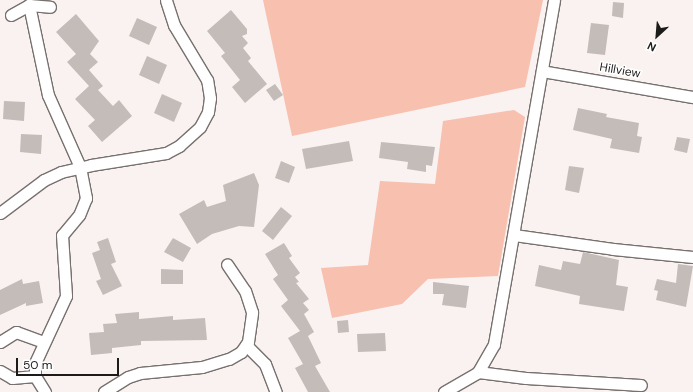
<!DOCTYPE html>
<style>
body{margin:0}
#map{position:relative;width:693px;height:392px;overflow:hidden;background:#faf2f0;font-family:"DM Sans",sans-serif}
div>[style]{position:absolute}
.green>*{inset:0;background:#f7c0af}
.building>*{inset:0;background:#c3bcb9}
.roads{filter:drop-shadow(1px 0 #76706e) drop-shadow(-1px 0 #76706e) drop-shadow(0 1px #76706e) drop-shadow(0 -1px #76706e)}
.minor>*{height:11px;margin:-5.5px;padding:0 5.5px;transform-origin:5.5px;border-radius:5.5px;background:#fff}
span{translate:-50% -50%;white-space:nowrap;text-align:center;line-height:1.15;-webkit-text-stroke:3px #fff;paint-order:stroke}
.street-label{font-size:12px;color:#1d1b1a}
.north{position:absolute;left:637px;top:16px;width:40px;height:40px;-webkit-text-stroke:3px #fff;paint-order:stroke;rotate:206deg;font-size:11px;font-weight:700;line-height:16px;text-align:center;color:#1d1b1a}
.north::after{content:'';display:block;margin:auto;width:14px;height:18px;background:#1d1b1a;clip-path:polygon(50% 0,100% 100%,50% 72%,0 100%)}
.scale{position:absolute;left:16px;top:358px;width:103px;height:18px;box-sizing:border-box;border:2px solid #1d1b1a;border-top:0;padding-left:5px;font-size:12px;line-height:14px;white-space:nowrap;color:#1d1b1a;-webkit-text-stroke:3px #fff;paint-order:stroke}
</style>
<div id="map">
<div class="green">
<i style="clip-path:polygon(263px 0,543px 0,525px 87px,292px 136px)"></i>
<i style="clip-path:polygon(514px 110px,525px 117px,498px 276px,428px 279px,402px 304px,332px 318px,321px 268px,368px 265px,380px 181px,435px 184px,443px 121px)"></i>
</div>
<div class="building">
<i style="clip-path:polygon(613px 2px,624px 3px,623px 18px,612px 16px)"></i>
<i style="clip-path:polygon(231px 10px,247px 29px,247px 34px,242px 36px,248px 43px,243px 48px,251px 58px,248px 61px,267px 84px,245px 103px,232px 87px,240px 80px,221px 56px,225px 53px,207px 31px)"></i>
<i style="clip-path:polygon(76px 14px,99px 41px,90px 54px,98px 62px,89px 70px,103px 86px,98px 90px,113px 106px,119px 100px,132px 116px,102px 142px,88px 126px,95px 120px,75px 99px,89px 86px,67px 62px,76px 54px,56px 32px)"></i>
<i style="clip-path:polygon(137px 18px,157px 27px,149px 45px,129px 36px)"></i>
<i style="clip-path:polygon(591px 23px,609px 25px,605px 55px,587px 53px)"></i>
<i style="clip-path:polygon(147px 56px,167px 65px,159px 84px,139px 75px)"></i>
<i style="clip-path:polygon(275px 84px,283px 95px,274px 101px,266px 90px)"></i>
<i style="clip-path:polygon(162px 94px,182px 103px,174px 122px,154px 113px)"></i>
<i style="clip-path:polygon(4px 101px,25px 102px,24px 121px,3px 119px)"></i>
<i style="clip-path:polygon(578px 108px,607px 114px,606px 117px,639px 123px,637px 136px,642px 137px,639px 153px,610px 148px,612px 139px,573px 130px)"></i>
<i style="clip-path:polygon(21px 134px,42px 135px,41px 154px,20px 152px)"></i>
<i style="clip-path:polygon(677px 137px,690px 139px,687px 153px,674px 150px)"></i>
<i style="clip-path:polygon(349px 141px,353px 161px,306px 169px,302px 149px)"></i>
<i style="clip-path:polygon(381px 142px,435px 147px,432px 166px,426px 165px,426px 172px,407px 169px,408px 162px,379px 158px)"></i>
<i style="clip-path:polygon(281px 161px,295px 167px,289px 183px,275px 178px)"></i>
<i style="clip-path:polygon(569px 166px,584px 168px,579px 193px,565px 190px)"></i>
<i style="clip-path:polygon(254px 173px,259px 185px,254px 227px,239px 226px,212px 234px,197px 244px,179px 214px,204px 200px,207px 207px,226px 201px,223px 185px)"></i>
<i style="clip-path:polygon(281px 207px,292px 216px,273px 240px,262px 231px)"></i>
<i style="clip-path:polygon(108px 238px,116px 262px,111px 264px,122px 286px,103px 295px,96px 281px,101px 279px,92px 253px,100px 250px,97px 242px)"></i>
<i style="clip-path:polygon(173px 238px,191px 248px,183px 262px,164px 252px)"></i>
<i style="clip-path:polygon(284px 243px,292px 256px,289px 258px,300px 273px,295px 277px,299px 282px,296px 283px,309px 299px,303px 303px,309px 310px,304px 314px,314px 332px,308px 336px,321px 363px,315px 366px,330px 392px,308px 392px,295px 368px,303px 364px,288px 338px,300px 331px,281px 306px,288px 300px,273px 279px,278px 275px,265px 254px)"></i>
<i style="clip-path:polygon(583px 252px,619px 260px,616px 285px,628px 287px,624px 311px,579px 304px,580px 296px,535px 286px,539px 265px,561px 270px,563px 261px,580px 264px)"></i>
<i style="clip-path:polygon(678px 264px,693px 266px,686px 307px,656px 300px,658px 291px,654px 290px,657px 279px,676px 283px)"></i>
<i style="clip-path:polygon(161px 269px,183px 270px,183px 284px,161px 284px)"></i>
<i style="clip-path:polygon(22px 279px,23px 284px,39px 281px,43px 303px,26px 306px,26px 303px,0 315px,0 290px)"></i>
<i style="clip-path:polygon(433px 282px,469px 286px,466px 308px,442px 305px,444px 294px,433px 294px)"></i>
<i style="clip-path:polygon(139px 312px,139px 319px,173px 316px,173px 320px,205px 318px,207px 340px,141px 341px,141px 345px,112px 348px,112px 353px,91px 355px,89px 333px,104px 332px,103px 324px,117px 323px,115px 314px)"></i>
<i style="clip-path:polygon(348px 320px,349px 332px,338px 333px,337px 321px)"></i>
<i style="clip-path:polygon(385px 333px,386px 351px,358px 352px,357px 334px)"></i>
</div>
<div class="roads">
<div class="minor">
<i style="left:29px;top:5px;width:92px;rotate:78.1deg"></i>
<i style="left:48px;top:95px;width:79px;rotate:66deg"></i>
<i style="left:80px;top:167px;width:32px;rotate:79deg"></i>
<i style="left:86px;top:198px;width:18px;rotate:112deg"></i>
<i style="left:79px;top:215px;width:26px;rotate:130deg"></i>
<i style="left:62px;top:235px;width:61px;rotate:86.2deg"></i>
<i style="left:66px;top:296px;width:74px;rotate:114.8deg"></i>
<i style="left:35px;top:363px;width:13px;rotate:90deg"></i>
<i style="left:35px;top:376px;width:19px;rotate:58deg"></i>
<i style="left:11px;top:15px;width:21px;rotate:-29deg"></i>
<i style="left:29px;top:5px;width:21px;rotate:5deg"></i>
<i style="left:542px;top:71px;width:153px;rotate:9.8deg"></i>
<i style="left:0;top:213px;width:55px;rotate:-36.9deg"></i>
<i style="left:44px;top:180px;width:19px;rotate:-25deg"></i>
<i style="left:61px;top:172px;width:31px;rotate:-13deg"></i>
<i style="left:91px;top:165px;width:76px;rotate:-9.1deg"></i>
<i style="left:166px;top:153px;width:15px;rotate:-28deg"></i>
<i style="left:179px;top:146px;width:28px;rotate:-42deg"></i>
<i style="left:200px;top:127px;width:17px;rotate:-62deg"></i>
<i style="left:208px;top:112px;width:14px;rotate:-82deg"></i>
<i style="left:210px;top:98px;width:18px;rotate:-99deg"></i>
<i style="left:207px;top:80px;width:64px;rotate:-121deg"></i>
<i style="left:174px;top:25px;width:26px;rotate:-108deg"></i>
<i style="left:514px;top:235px;width:100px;rotate:8deg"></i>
<i style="left:613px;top:249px;width:80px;rotate:5.7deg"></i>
<i style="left:0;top:342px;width:19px;rotate:-32deg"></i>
<i style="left:16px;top:332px;width:29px;rotate:20deg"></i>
<i style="left:246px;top:345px;width:27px;rotate:45deg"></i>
<i style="left:265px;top:364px;width:30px;rotate:69deg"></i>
<i style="left:0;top:371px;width:14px;rotate:30deg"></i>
<i style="left:12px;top:378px;width:23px;rotate:-5deg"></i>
<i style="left:478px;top:372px;width:48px;rotate:7.1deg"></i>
<i style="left:526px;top:378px;width:115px;rotate:3.5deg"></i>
<i style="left:104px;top:392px;width:28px;rotate:-32deg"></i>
<i style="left:128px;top:377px;width:13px;rotate:-18deg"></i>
<i style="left:140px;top:373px;width:62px;rotate:-5.5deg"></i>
<i style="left:202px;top:367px;width:28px;rotate:-17deg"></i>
<i style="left:229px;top:359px;width:14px;rotate:-30deg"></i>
<i style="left:241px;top:352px;width:12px;rotate:-55deg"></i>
<i style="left:248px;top:342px;width:30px;rotate:-82deg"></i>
<i style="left:252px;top:312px;width:22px;rotate:-108deg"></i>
<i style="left:245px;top:291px;width:32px;rotate:-124deg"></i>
<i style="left:444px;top:392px;width:39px;rotate:-30deg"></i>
<i style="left:478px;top:372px;width:32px;rotate:-60deg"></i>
<i style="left:494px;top:344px;width:349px;rotate:-80.1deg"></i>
</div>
</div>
<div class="street-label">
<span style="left:620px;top:71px;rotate:10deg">Hillview</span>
</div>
<div class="north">N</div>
<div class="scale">50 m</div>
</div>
